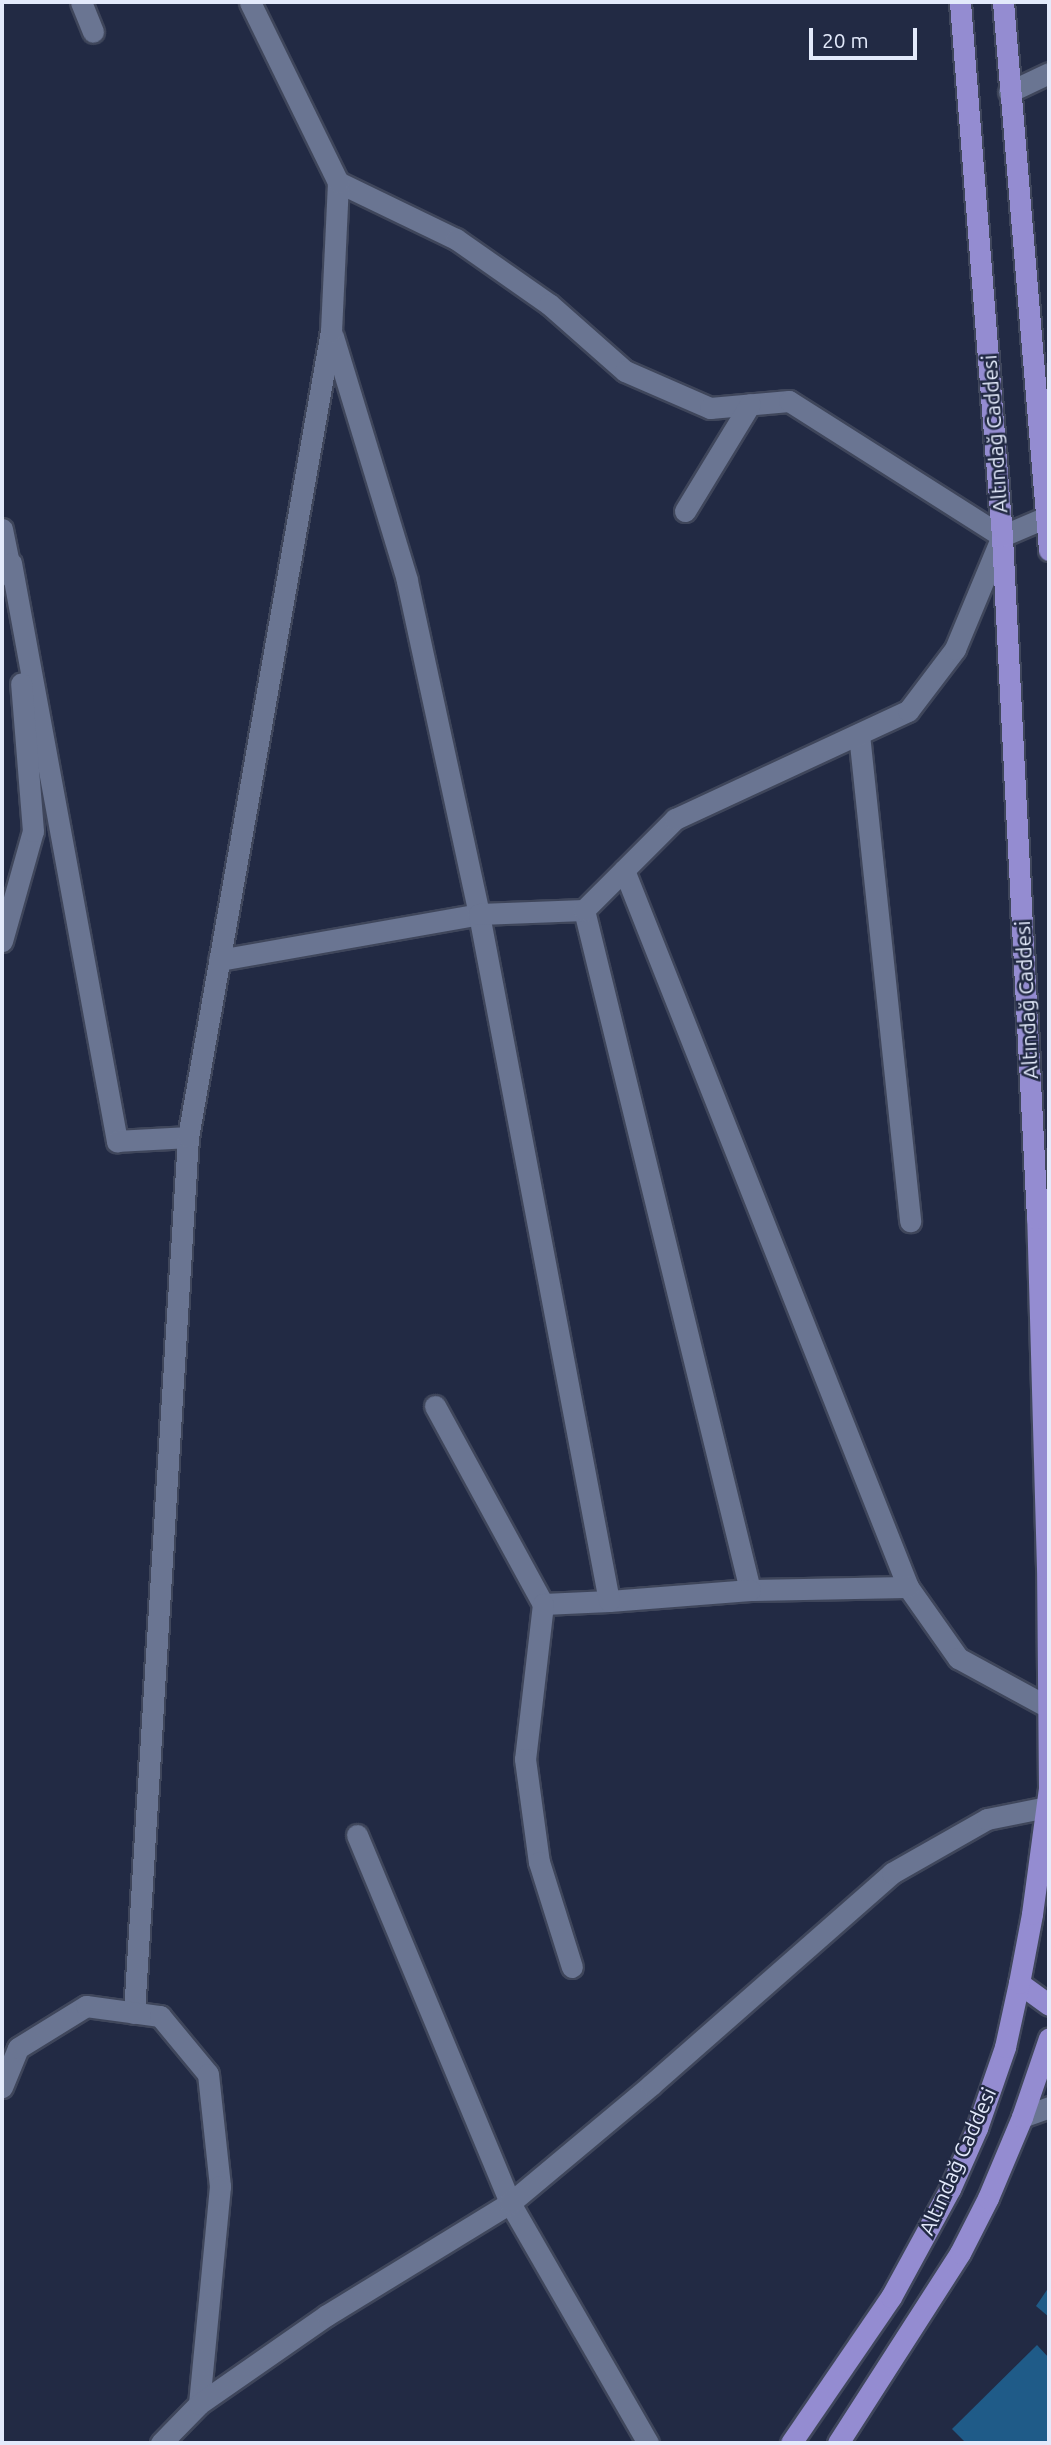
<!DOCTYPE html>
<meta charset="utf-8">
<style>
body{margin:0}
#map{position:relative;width:1051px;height:2445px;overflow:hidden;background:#222a44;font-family:Ubuntu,sans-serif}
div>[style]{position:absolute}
.building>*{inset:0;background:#1f5b88}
.roads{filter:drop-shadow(2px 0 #3f465b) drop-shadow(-2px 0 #3f465b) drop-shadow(0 2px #3f465b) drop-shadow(0 -2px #3f465b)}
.minor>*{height:21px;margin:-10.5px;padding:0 10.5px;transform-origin:10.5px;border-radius:10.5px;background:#6a7592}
.major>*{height:21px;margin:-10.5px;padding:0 10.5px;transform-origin:10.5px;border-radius:10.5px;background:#948cd1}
span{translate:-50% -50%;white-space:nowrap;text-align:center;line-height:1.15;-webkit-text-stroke:5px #222a44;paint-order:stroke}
.street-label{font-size:21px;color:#e3eafb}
.frame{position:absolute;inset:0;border:4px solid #e3eafb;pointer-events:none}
.scale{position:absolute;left:809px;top:28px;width:108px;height:32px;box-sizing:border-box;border:4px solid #e3eafb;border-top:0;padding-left:9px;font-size:21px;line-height:24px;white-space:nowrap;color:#e3eafb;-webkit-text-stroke:5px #222a44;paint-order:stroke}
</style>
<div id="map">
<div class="building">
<i style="clip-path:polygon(1049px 2287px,1049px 2317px,1036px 2306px)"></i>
<i style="clip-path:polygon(1037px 2345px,1049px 2358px,1049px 2443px,966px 2443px,952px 2429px)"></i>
</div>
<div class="roads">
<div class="minor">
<i style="left:81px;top:2px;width:32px;rotate:68deg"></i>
<i style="left:1009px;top:92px;width:44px;rotate:-25.4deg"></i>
<i style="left:338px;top:182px;width:131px;rotate:25.8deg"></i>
<i style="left:456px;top:239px;width:113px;rotate:35deg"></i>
<i style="left:549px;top:304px;width:101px;rotate:41.4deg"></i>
<i style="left:625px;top:371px;width:93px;rotate:23.5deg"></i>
<i style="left:710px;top:408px;width:79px;rotate:-5.1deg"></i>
<i style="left:789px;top:401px;width:252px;rotate:32.4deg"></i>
<i style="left:685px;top:511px;width:125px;rotate:-58.7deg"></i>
<i style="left:2px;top:529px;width:50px;rotate:78.5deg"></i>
<i style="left:1002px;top:536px;width:51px;rotate:-23.1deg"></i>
<i style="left:11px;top:563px;width:588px;rotate:79.61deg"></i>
<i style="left:117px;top:1141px;width:71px;rotate:-3.2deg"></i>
<i style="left:859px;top:734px;width:490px;rotate:84deg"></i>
<i style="left:624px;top:870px;width:771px;rotate:68.39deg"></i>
<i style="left:908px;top:1587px;width:87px;rotate:54.8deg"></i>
<i style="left:958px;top:1658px;width:102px;rotate:28.6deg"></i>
<i style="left:584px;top:910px;width:700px;rotate:76.28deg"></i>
<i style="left:750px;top:1590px;width:158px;rotate:-1.1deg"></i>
<i style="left:2px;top:941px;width:114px;rotate:-74.3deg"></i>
<i style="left:33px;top:831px;width:148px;rotate:-94.6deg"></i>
<i style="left:219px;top:960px;width:264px;rotate:-10deg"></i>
<i style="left:479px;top:914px;width:342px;rotate:-102.2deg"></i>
<i style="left:407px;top:580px;width:255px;rotate:-106.9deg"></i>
<i style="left:435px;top:1406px;width:226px;rotate:61.4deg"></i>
<i style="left:543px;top:1604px;width:66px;rotate:-2.6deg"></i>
<i style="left:750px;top:1590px;width:141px;rotate:175.5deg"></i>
<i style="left:609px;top:1601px;width:699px;rotate:-100.72deg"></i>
<i style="left:479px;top:914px;width:105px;rotate:-2.2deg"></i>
<i style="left:584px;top:910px;width:129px;rotate:-45deg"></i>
<i style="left:675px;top:819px;width:257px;rotate:-24.9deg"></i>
<i style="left:908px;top:711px;width:78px;rotate:-52.8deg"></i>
<i style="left:955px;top:649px;width:122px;rotate:-67.4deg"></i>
<i style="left:543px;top:1604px;width:156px;rotate:96.6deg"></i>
<i style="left:525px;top:1759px;width:104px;rotate:82.3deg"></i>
<i style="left:539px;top:1862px;width:110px;rotate:72.6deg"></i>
<i style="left:357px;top:1835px;width:399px;rotate:67.4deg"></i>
<i style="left:510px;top:2203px;width:277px;rotate:60.1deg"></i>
<i style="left:134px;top:2013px;width:878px;rotate:-86.47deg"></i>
<i style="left:188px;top:1137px;width:819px;rotate:-79.94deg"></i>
<i style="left:331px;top:331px;width:149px;rotate:-87.3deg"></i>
<i style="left:338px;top:182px;width:200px;rotate:-116.1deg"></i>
<i style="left:2px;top:2087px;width:42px;rotate:-67.7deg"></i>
<i style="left:18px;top:2048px;width:80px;rotate:-31.7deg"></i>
<i style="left:86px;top:2006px;width:75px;rotate:7.7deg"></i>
<i style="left:160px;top:2016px;width:75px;rotate:50.4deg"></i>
<i style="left:208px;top:2074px;width:113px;rotate:83.9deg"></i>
<i style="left:220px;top:2186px;width:219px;rotate:95.5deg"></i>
<i style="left:1022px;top:2117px;width:29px;rotate:-20deg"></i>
<i style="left:161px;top:2443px;width:54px;rotate:-45.7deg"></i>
<i style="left:199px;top:2404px;width:156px;rotate:-34.8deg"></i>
<i style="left:327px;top:2315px;width:215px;rotate:-31.5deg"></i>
<i style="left:510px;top:2203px;width:184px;rotate:-39.9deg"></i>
<i style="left:651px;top:2085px;width:321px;rotate:-41.3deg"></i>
<i style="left:892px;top:1873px;width:109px;rotate:-29.6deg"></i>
<i style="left:987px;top:1819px;width:61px;rotate:-11.3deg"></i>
</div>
<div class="major">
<i style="left:1003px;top:2px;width:550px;rotate:85.2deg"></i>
<i style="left:1019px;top:1983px;width:37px;rotate:36deg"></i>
<i style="left:791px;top:2443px;width:177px;rotate:-55.6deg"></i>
<i style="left:891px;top:2297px;width:123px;rotate:-61.4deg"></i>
<i style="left:950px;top:2189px;width:67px;rotate:-66.1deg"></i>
<i style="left:977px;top:2128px;width:86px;rotate:-70.9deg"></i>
<i style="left:1005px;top:2047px;width:66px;rotate:-77.7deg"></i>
<i style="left:1019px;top:1983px;width:70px;rotate:-79.3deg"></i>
<i style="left:1032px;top:1914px;width:126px;rotate:-82.3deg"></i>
<i style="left:1049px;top:1789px;width:221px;rotate:-90.5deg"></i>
<i style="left:1047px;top:1568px;width:350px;rotate:-91.6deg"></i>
<i style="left:1037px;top:1218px;width:683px;rotate:-92.94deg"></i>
<i style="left:1002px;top:536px;width:536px;rotate:-94.5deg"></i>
<i style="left:838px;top:2443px;width:226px;rotate:-57.3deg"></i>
<i style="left:960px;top:2253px;width:62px;rotate:-63deg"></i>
<i style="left:988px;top:2198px;width:88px;rotate:-67.2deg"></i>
<i style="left:1022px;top:2117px;width:83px;rotate:-71.1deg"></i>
</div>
</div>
<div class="street-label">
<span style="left:994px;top:434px;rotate:-94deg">Altındağ Caddesi</span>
<span style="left:1026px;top:1000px;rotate:-93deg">Altındağ Caddesi</span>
<span style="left:957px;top:2161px;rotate:-66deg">Altındağ Caddesi</span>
</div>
<div class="frame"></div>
<div class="scale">20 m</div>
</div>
